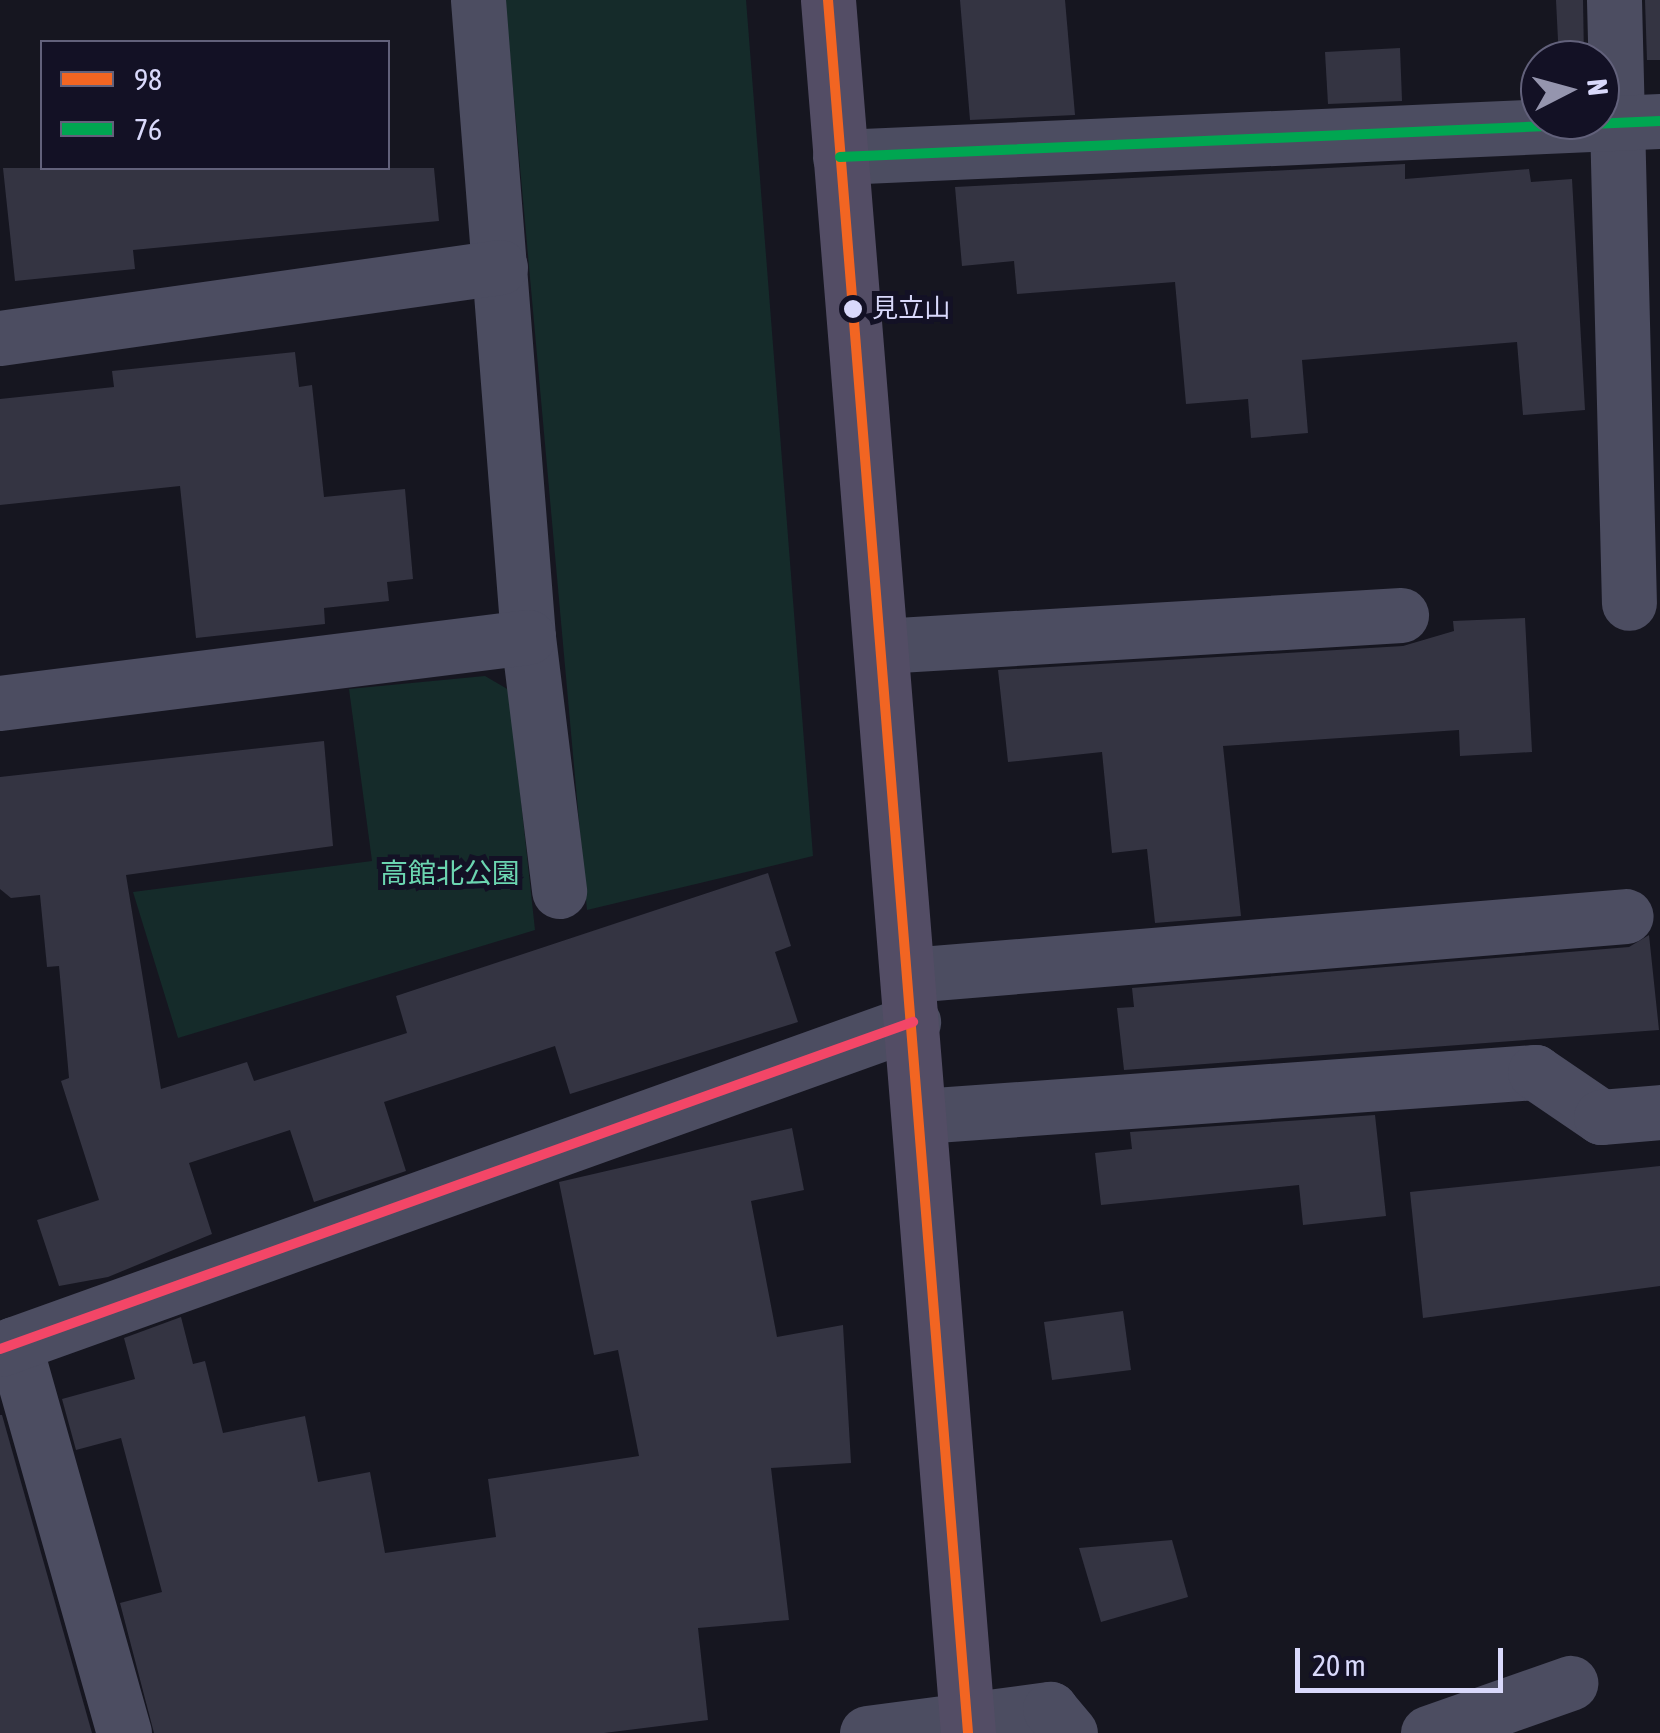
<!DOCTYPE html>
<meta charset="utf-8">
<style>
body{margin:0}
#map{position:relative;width:1660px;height:1733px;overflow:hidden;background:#161620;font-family:"Asap Condensed","Noto Sans JP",sans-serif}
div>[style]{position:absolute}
.green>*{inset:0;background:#152b2a}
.building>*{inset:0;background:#343442}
.minor>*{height:55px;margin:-27.5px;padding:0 27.5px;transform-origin:27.5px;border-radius:27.5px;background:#4c4d61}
.primary>*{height:55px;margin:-27.5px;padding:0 27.5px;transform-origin:27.5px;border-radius:27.5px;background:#534d65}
.bus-1>*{height:10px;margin:-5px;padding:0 5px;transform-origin:5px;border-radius:5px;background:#f26522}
.bus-2>*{height:10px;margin:-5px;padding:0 5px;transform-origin:5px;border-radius:5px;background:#00a651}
.bus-3>*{height:10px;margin:-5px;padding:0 5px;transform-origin:5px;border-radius:5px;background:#f34667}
.dots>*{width:28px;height:28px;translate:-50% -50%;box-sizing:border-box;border:5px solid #131125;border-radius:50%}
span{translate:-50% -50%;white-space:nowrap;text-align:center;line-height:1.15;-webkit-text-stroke:10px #131125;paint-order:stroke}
.bus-label{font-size:26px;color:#d9d9fb}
.left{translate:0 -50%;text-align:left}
.park-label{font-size:28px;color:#6bd5b0}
.legend{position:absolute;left:40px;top:40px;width:350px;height:130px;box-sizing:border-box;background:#131125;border:2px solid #62617b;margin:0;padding:12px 18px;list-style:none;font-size:30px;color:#d9d9fb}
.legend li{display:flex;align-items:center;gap:20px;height:50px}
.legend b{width:50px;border:2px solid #62617b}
.north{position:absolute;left:1520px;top:40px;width:100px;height:100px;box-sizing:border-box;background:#131125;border:2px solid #62617b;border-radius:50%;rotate:84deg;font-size:28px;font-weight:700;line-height:40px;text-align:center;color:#d9d9fb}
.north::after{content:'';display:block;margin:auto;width:35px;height:45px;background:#9595ae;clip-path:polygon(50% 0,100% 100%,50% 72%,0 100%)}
.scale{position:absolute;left:1295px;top:1648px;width:208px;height:45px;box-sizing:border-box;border:5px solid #d9d9fb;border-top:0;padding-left:12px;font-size:30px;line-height:35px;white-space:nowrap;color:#d9d9fb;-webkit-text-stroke:8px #131125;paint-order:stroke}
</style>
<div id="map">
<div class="green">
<i style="clip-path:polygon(505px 0,746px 0,813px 856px,587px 910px)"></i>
<i style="clip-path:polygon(485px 676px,509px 690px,535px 930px,178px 1038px,133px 892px,372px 861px,349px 689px)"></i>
</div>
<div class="building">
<i style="clip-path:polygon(960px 0,1065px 0,1075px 115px,970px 120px)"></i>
<i style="clip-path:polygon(1556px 0,1583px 0,1584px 60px,1559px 60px)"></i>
<i style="clip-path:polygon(1645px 0,1660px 0,1660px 60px,1647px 60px)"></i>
<i style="clip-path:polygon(1400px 48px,1402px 101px,1328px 104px,1325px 52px)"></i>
<i style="clip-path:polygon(1405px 164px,1405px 179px,1529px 169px,1531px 182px,1572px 179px,1585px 410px,1523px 415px,1517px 342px,1302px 360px,1308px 433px,1251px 438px,1248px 399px,1186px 404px,1175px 282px,1017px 294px,1014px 261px,962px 266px,955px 187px)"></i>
<i style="clip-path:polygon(3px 168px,434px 168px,439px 221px,133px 250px,135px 269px,15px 281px)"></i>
<i style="clip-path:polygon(295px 352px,299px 387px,312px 385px,324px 497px,405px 489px,413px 579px,387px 582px,389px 601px,324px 608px,325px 624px,196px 638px,180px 486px,0 505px,0 399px,114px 387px,112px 371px)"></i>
<i style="clip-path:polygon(1525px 618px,1532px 752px,1460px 756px,1459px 730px,1223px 746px,1241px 916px,1155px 923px,1147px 849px,1112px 853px,1102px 752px,1008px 762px,998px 670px,1403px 646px,1454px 631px,1453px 621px)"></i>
<i style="clip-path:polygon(324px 741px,333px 846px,126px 875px,161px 1089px,247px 1062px,254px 1081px,407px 1033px,396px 996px,768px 873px,791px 946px,775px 952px,798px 1022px,570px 1094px,555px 1046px,384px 1102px,406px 1171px,314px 1202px,290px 1130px,189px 1163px,212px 1234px,108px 1277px,59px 1286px,37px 1220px,99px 1200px,61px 1081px,69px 1078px,59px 966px,47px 967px,40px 895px,11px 898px,0 889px,0 777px)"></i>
<i style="clip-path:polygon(1649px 935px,1659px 1030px,1124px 1070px,1117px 1008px,1134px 1007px,1132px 988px,1629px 947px)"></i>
<i style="clip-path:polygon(1375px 1115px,1386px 1216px,1303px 1225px,1299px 1185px,1101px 1205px,1095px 1153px,1132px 1149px,1130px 1132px)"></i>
<i style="clip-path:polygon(792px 1128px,804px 1190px,751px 1201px,777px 1337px,843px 1325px,851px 1463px,771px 1468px,789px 1620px,698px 1628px,708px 1720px,604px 1733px,154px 1733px,120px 1603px,162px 1592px,121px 1438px,76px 1450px,62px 1399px,135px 1379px,124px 1338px,181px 1317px,193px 1364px,205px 1361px,223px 1433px,305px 1416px,318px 1482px,370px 1472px,385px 1553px,496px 1537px,488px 1479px,639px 1456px,618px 1350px,594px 1355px,559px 1182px)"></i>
<i style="clip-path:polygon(1660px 1166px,1660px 1286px,1423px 1318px,1410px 1192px)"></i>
<i style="clip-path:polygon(1123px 1311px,1131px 1370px,1052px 1380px,1044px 1322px)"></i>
<i style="clip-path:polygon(0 1415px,2px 1415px,92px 1733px,0 1733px)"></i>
<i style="clip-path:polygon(1172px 1540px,1188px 1597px,1101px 1622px,1079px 1548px)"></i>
</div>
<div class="minor">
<i style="left:478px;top:0;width:639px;rotate:85.51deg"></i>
<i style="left:528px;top:637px;width:256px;rotate:83deg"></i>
<i style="left:1614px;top:0;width:603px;rotate:88.58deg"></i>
<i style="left:840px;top:157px;width:821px;rotate:-2.51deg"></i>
<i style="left:0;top:338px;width:505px;rotate:-8.08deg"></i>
<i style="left:881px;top:646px;width:521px;rotate:-3.41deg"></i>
<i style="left:0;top:703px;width:532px;rotate:-7.13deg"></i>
<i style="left:909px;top:975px;width:719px;rotate:-4.7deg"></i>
<i style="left:921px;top:1116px;width:616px;rotate:-4.1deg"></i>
<i style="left:1535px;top:1072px;width:80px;rotate:34.3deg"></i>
<i style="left:1601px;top:1117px;width:59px;rotate:-4.8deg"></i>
<i style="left:14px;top:1344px;width:404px;rotate:74.2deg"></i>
<i style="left:0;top:1349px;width:970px;rotate:-19.71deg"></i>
<i style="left:867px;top:1733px;width:185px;rotate:-7.5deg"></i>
<i style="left:1050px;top:1709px;width:31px;rotate:50deg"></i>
<i style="left:1428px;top:1733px;width:151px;rotate:-19.4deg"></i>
</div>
<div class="primary">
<i style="left:828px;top:0;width:1739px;rotate:85.38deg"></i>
</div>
<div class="bus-1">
<i style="left:828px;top:0;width:1739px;rotate:85.38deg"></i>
</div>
<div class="bus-2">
<i style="left:840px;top:157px;width:821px;rotate:-2.51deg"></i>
</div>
<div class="bus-3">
<i style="left:0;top:1349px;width:970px;rotate:-19.71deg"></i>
</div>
<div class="dots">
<i style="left:853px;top:309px;background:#d9d9fb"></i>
</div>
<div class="bus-label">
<span class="left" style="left:872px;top:309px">見立山</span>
</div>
<div class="park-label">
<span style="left:450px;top:873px">高館北公園</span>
</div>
<ul class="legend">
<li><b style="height:12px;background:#f26522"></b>98</li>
<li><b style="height:12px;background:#00a651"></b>76</li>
</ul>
<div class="north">N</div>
<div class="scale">20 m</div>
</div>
